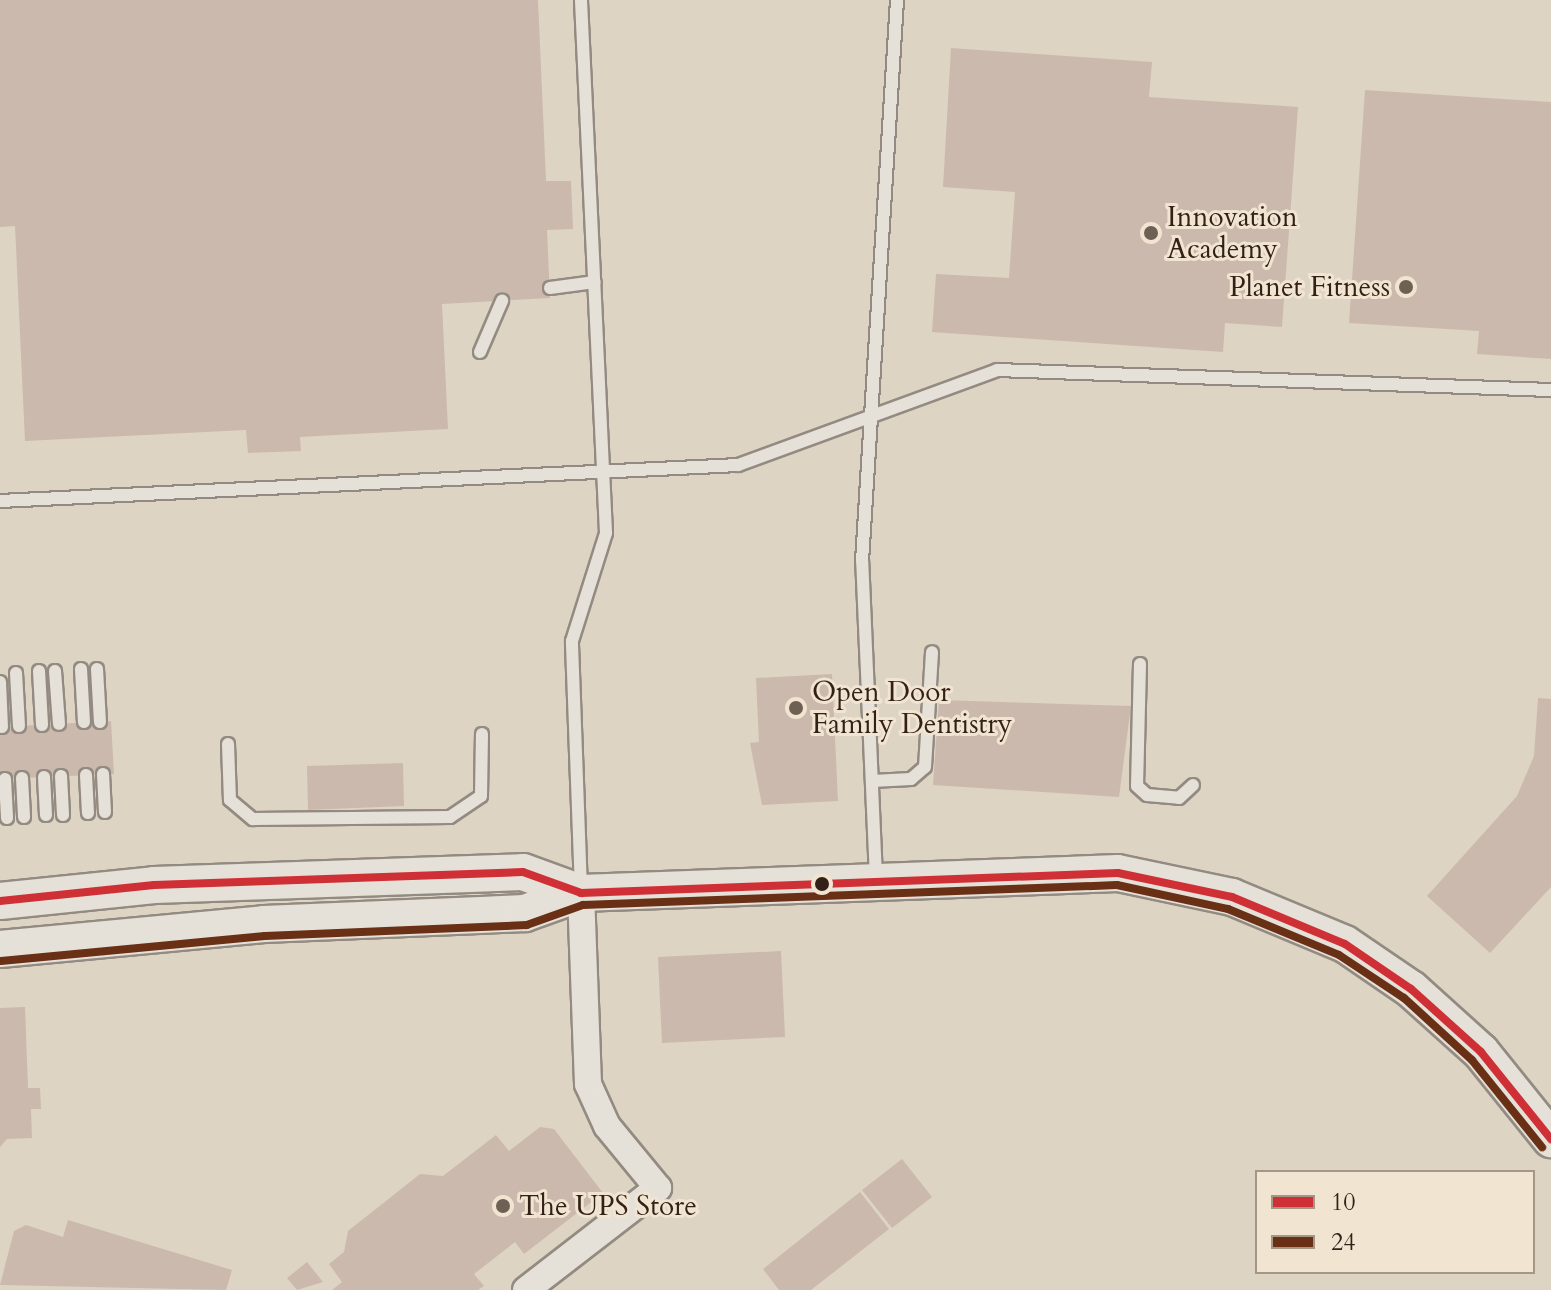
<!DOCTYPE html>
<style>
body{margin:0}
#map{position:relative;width:1551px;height:1290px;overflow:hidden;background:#ded4c4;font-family:Cardo,serif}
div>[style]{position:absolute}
.building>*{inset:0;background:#cbb9ad}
.roads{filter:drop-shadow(2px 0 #938b81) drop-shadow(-2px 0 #938b81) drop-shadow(0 2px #938b81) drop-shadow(0 -2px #938b81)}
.lane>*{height:12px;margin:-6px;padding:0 6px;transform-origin:6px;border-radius:6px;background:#e6e1d8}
.street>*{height:26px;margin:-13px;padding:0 13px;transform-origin:13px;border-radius:13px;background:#e6e1d8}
.secondary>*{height:36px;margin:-18px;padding:0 18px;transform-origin:18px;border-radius:18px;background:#e6e1d8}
.bus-1>*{height:8px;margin:-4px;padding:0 4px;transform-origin:4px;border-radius:4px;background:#ce3036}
.bus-2>*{height:8px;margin:-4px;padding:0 4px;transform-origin:4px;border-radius:4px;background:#693016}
.dots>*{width:22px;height:22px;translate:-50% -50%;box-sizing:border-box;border:4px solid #f1e5d2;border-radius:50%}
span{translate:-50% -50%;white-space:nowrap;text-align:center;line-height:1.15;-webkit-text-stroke:6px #f1e5d2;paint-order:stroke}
.poi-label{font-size:28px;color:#332118}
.left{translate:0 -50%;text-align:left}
.right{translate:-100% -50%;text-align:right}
.legend{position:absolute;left:1255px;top:1170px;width:280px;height:104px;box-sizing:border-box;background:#f1e5d2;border:2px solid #a59788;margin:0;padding:10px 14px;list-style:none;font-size:24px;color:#332118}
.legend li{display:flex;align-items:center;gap:16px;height:40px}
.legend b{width:40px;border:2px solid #a59788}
</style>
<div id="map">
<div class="building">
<i style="clip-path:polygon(0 0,538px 0,546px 181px,571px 181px,573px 229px,547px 230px,550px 298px,442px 304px,448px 429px,300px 437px,301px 451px,248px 453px,246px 430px,25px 441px,15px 226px,0 227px)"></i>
<i style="clip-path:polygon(951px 48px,1152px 62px,1149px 97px,1298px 107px,1282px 327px,1225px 323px,1223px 352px,932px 332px,936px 274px,1009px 278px,1015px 192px,943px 187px)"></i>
<i style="clip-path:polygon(1365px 90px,1551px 102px,1551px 359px,1477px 354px,1479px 331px,1349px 323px)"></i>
<i style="clip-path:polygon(832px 674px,838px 801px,762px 805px,750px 743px,759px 742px,756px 678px)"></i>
<i style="clip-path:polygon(1538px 698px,1551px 699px,1551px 887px,1490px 953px,1427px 896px,1517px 796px,1534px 756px)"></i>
<i style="clip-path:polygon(939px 700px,1131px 706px,1119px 797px,933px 785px)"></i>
<i style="clip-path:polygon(111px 721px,114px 774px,0 779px,0 727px)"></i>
<i style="clip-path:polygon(403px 763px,404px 806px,308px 810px,307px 766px)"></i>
<i style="clip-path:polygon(781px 951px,785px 1037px,662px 1043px,658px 957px)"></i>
<i style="clip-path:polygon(25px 1007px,28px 1088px,40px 1088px,41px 1109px,31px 1109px,32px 1138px,7px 1139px,0 1147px,0 1008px)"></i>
<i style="clip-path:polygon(540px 1127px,554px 1129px,603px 1193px,524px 1254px,515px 1242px,474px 1274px,484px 1286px,478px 1290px,332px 1290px,342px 1282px,329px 1264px,344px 1252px,348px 1231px,420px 1174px,443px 1176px,496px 1135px,509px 1151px)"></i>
<i style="clip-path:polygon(902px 1159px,932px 1197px,892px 1228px,862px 1190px)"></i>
<i style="clip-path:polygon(860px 1192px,889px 1229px,811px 1290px,779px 1290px,763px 1269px)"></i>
<i style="clip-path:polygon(68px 1220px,232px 1270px,226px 1290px,0 1285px,14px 1231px,26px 1225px,63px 1237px)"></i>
<i style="clip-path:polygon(307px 1262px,323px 1282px,297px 1290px,287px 1278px)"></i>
</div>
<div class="roads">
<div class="lane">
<i style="left:550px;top:288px;width:45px;rotate:-7.6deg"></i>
<i style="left:480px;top:352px;width:56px;rotate:-66.7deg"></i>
<i style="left:0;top:501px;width:739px;rotate:-2.79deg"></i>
<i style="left:738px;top:465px;width:276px;rotate:-20.1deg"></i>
<i style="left:997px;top:370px;width:554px;rotate:2.07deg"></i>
<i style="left:1140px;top:664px;width:122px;rotate:91.4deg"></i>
<i style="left:1137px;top:786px;width:13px;rotate:42deg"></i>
<i style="left:1147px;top:795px;width:32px;rotate:5deg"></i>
<i style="left:1179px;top:798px;width:19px;rotate:-43deg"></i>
<i style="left:81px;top:669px;width:53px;rotate:86.8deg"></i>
<i style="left:97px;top:669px;width:53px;rotate:86.8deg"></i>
<i style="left:39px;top:671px;width:54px;rotate:86.8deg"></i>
<i style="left:55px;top:671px;width:53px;rotate:85.7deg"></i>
<i style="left:16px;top:673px;width:53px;rotate:86.8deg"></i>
<i style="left:0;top:682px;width:45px;rotate:87.5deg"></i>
<i style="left:228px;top:744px;width:56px;rotate:88deg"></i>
<i style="left:230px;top:800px;width:30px;rotate:40deg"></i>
<i style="left:253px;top:819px;width:197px;rotate:-0.6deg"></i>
<i style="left:450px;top:817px;width:37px;rotate:-34deg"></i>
<i style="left:481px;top:796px;width:62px;rotate:-89.1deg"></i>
<i style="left:103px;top:774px;width:38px;rotate:87deg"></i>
<i style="left:86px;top:775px;width:38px;rotate:87deg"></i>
<i style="left:61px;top:776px;width:39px;rotate:87deg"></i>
<i style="left:44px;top:777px;width:38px;rotate:87deg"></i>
<i style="left:22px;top:778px;width:39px;rotate:87deg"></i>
<i style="left:5px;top:779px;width:39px;rotate:87deg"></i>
<i style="left:872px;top:781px;width:39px;rotate:-3deg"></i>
<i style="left:911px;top:779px;width:18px;rotate:-41deg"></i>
<i style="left:925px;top:767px;width:115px;rotate:-86.5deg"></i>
<i style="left:876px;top:878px;width:317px;rotate:-92.5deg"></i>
<i style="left:862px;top:561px;width:562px;rotate:-86.43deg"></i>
<i style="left:581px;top:890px;width:249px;rotate:-92.1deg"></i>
<i style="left:572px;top:641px;width:113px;rotate:-72.5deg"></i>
<i style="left:606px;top:533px;width:534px;rotate:-92.69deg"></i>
</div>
<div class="street">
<i style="left:526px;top:1290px;width:167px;rotate:-37.7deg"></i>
<i style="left:658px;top:1188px;width:80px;rotate:-129.4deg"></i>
<i style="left:607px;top:1126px;width:46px;rotate:-114.3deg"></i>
<i style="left:588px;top:1084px;width:191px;rotate:-92.1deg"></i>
</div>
<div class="secondary">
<i style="left:0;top:901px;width:155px;rotate:-5.9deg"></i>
<i style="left:154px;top:885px;width:369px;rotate:-2deg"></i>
<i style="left:523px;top:872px;width:62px;rotate:19.9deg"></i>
<i style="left:0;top:949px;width:265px;rotate:-5.4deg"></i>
<i style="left:264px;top:924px;width:261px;rotate:-2.4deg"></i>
<i style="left:525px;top:913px;width:59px;rotate:-19.7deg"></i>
<i style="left:581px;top:893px;width:537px;rotate:-2.13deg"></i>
<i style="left:1118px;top:873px;width:116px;rotate:11.9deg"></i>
<i style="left:1232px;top:897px;width:122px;rotate:22.6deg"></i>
<i style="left:1345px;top:944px;width:80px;rotate:34.3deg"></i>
<i style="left:1411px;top:989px;width:94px;rotate:42deg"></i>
<i style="left:1481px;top:1052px;width:112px;rotate:51.2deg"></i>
</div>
</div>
<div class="bus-1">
<i style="left:0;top:901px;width:155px;rotate:-5.9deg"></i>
<i style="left:154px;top:885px;width:369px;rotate:-2deg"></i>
<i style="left:523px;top:872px;width:62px;rotate:19.9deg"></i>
<i style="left:581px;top:893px;width:537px;rotate:-2.13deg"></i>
<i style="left:1118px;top:873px;width:116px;rotate:11.9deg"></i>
<i style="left:1232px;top:897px;width:122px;rotate:22.6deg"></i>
<i style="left:1345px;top:944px;width:80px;rotate:34.3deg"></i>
<i style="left:1411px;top:989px;width:94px;rotate:42deg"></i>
<i style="left:1481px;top:1052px;width:112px;rotate:51.2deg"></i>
</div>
<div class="bus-2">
<i style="left:1px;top:961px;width:265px;rotate:-5.4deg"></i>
<i style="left:265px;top:936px;width:262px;rotate:-2.4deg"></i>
<i style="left:527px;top:925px;width:59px;rotate:-19.7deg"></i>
<i style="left:583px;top:905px;width:534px;rotate:-2.14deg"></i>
<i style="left:1117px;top:885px;width:114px;rotate:12.2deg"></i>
<i style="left:1228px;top:909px;width:120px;rotate:22.5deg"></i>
<i style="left:1339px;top:955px;width:78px;rotate:33.5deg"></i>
<i style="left:1404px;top:998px;width:92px;rotate:42.4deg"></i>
<i style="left:1472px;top:1060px;width:112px;rotate:51.2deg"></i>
</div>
<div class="dots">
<i style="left:1151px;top:233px;background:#6f6054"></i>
<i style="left:1406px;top:287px;background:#6f6054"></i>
<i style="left:796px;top:708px;background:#6f6054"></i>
<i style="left:822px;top:884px;background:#332118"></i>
<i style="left:503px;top:1206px;background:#6f6054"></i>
</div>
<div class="poi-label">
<span class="left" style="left:1167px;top:233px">Innovation<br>Academy</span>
<span class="right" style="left:1390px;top:287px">Planet Fitness</span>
<span class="left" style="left:812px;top:708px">Open Door<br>Family Dentistry</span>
<span class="left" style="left:519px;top:1206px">The UPS Store</span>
</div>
<ul class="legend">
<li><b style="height:10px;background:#ce3036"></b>10</li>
<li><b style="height:10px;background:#693016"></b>24</li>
</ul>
</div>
